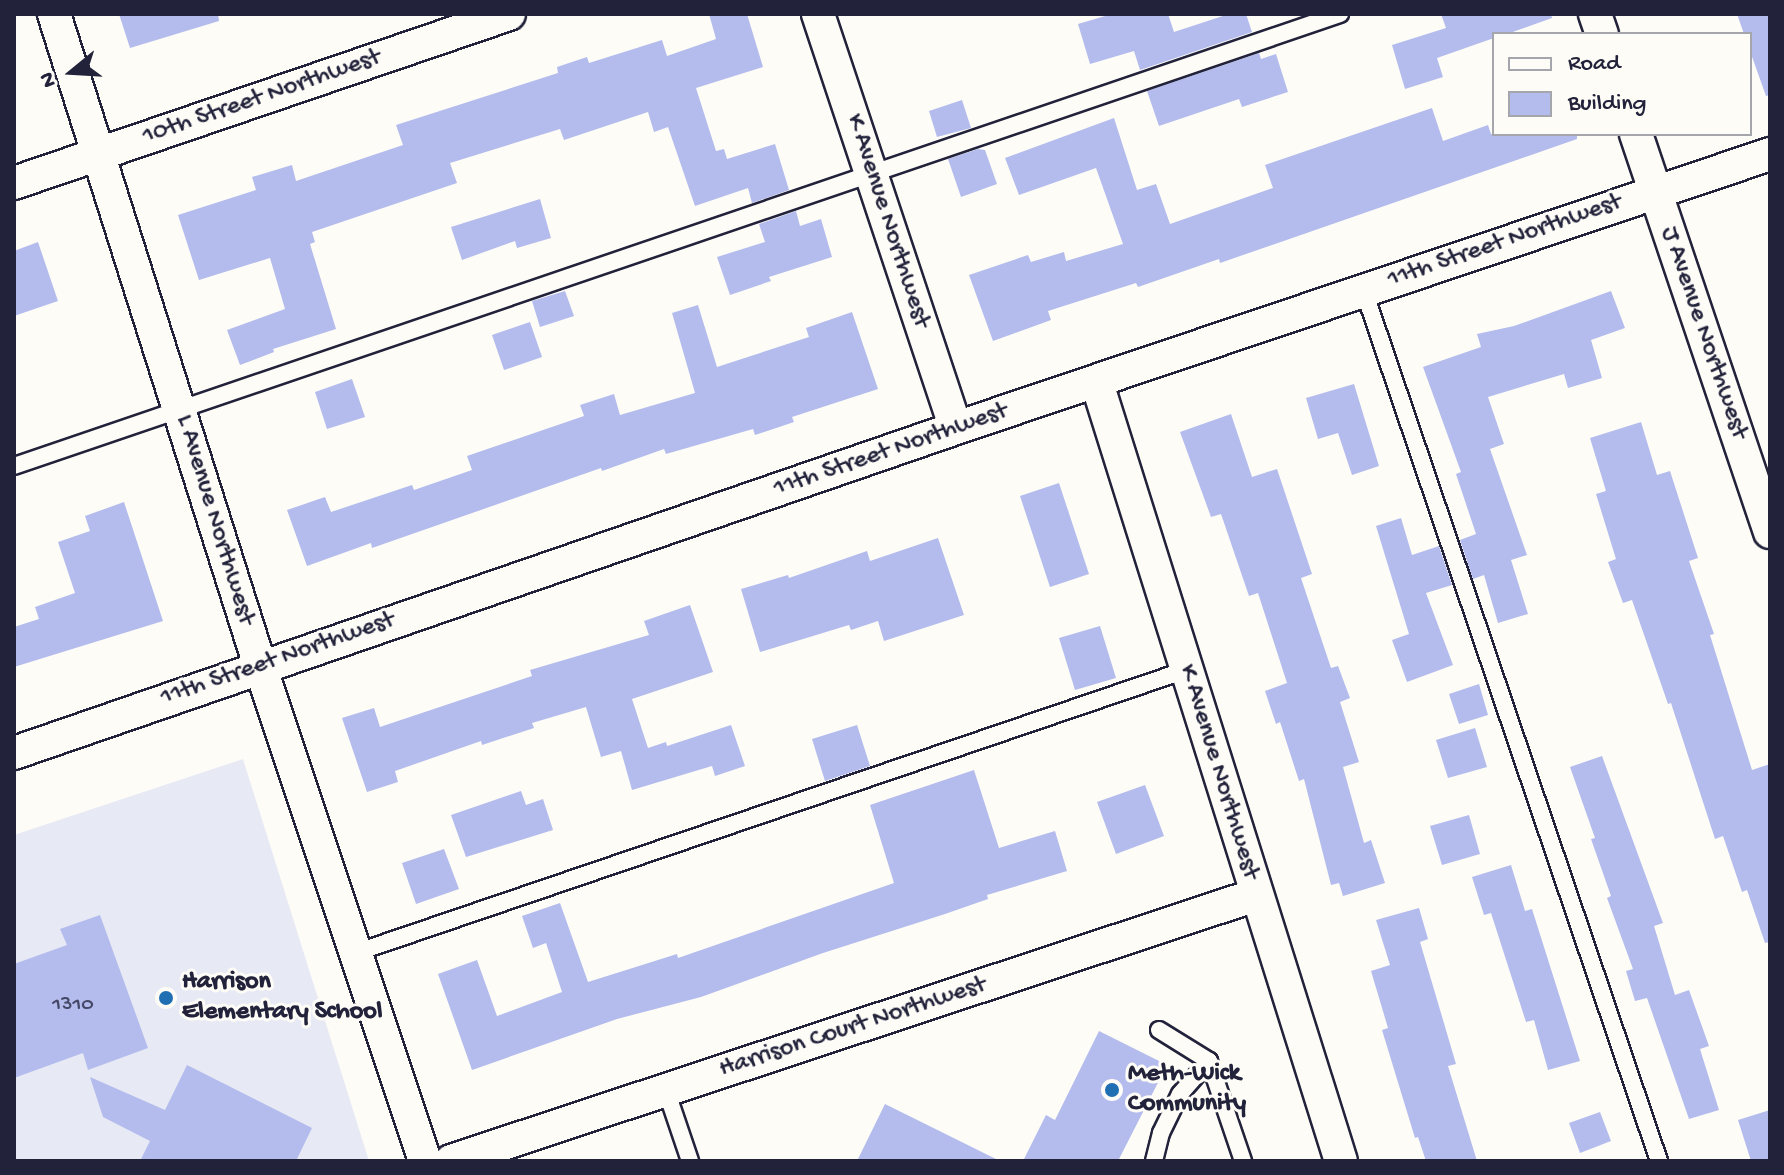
<!DOCTYPE html>
<style>
body{margin:0}
#map{position:relative;width:1784px;height:1175px;overflow:hidden;background:#fdfcf7;font-family:"Gochi Hand",sans-serif}
div>[style]{position:absolute}
.built>*{inset:0;background:#e7e9f4}
.building>*{inset:0;background:#b3bced}
.roads{filter:drop-shadow(2px 0 #22223b) drop-shadow(-2px 0 #22223b) drop-shadow(0 2px #22223b) drop-shadow(0 -2px #22223b)}
.lane>*{height:16px;margin:-8px;padding:0 8px;transform-origin:8px;border-radius:8px;background:#fdfcf7}
.street>*{height:32px;margin:-16px;padding:0 16px;transform-origin:16px;border-radius:16px;background:#fdfcf7}
.dots>*{width:22px;height:22px;translate:-50% -50%;box-sizing:border-box;border:4px solid #fdfcf7;border-radius:50%}
span{translate:-50% -50%;white-space:nowrap;text-align:center;line-height:1.15;-webkit-text-stroke:6px #fdfcf7;paint-order:stroke}
.number-label{font-size:22px;color:#464868}
.number-label span{-webkit-text-stroke-width:0}
.street-label{font-size:26px;color:#22223b}
.poi-label{font-size:26px;color:#22223b;font-weight:700}
.left{translate:0 -50%;text-align:left}
.frame{position:absolute;inset:0;border:16px solid #22223b;pointer-events:none}
.legend{position:absolute;left:1492px;top:32px;width:260px;height:104px;box-sizing:border-box;background:#fdfcf7;border:2px solid #a5a5ac;margin:0;padding:10px 14px;list-style:none;font-size:24px;color:#22223b}
.legend li{display:flex;align-items:center;gap:16px;height:40px}
.legend b{width:40px;border:2px solid #a5a5ac}
.north{position:absolute;left:32px;top:32px;width:80px;height:80px;-webkit-text-stroke:6px #fdfcf7;paint-order:stroke;rotate:252deg;font-size:22px;font-weight:700;line-height:32px;text-align:center;color:#22223b}
.north::after{content:'';display:block;margin:auto;width:28px;height:36px;background:#22223b;clip-path:polygon(50% 0,100% 100%,50% 72%,0 100%)}
</style>
<div id="map">
<div class="built">
<i style="clip-path:polygon(243px 759px,369px 1161px,14px 1161px,14px 835px)"></i>
</div>
<div class="building">
<i style="clip-path:polygon(119px 14px,218px 14px,219px 21px,130px 48px)"></i>
<i style="clip-path:polygon(709px 14px,747px 14px,763px 67px,696px 88px,716px 151px,724px 149px,727px 159px,775px 144px,789px 190px,752px 203px,748px 188px,695px 206px,668px 127px,654px 132px,648px 112px,564px 140px,560px 129px,450px 163px,457px 183px,312px 232px,315px 242px,310px 244px,336px 329px,273px 349px,274px 352px,240px 365px,227px 330px,285px 309px,270px 258px,199px 280px,178px 215px,256px 190px,252px 177px,292px 165px,296px 181px,403px 145px,396px 125px,558px 73px,557px 67px,587px 57px,589px 63px,662px 40px,667px 56px,716px 39px)"></i>
<i style="clip-path:polygon(1112px 14px,1168px 14px,1174px 32px,1229px 14px,1246px 14px,1252px 32px,1140px 70px,1134px 51px,1090px 64px,1078px 24px)"></i>
<i style="clip-path:polygon(1441px 14px,1551px 14px,1552px 18px,1507px 34px,1494px 34px,1494px 38px,1437px 58px,1443px 77px,1405px 89px,1392px 45px,1446px 28px)"></i>
<i style="clip-path:polygon(1737px 14px,1770px 14px,1770px 95px,1766px 96px,1750px 51px,1750px 34px,1744px 34px)"></i>
<i style="clip-path:polygon(1259px 53px,1261px 59px,1276px 54px,1288px 92px,1242px 107px,1239px 99px,1159px 126px,1147px 91px)"></i>
<i style="clip-path:polygon(962px 100px,971px 128px,937px 137px,929px 111px)"></i>
<i style="clip-path:polygon(1432px 108px,1443px 141px,1488px 125px,1491px 134px,1577px 134px,1577px 139px,1220px 263px,1219px 259px,1138px 287px,1136px 283px,1048px 311px,1051px 320px,993px 341px,969px 275px,1028px 255px,1031px 262px,1064px 252px,1066px 261px,1123px 244px,1096px 168px,1019px 195px,1005px 158px,1114px 118px,1137px 190px,1156px 184px,1170px 224px,1273px 188px,1265px 165px)"></i>
<i style="clip-path:polygon(978px 149px,985px 150px,997px 184px,961px 197px,948px 159px)"></i>
<i style="clip-path:polygon(540px 199px,551px 238px,517px 248px,515px 241px,462px 260px,451px 227px)"></i>
<i style="clip-path:polygon(796px 211px,800px 226px,821px 219px,832px 257px,769px 277px,771px 281px,730px 295px,717px 257px,765px 242px,759px 224px)"></i>
<i style="clip-path:polygon(38px 242px,58px 301px,14px 316px,14px 251px)"></i>
<i style="clip-path:polygon(565px 291px,574px 316px,540px 327px,532px 301px)"></i>
<i style="clip-path:polygon(1611px 291px,1625px 328px,1591px 340px,1602px 378px,1568px 388px,1564px 374px,1488px 397px,1504px 444px,1490px 449px,1527px 555px,1511px 560px,1528px 614px,1498px 623px,1484px 575px,1473px 579px,1460px 540px,1476px 534px,1456px 474px,1461px 472px,1423px 367px,1481px 347px,1477px 334px,1514px 326px)"></i>
<i style="clip-path:polygon(698px 305px,717px 367px,809px 337px,806px 328px,852px 312px,878px 389px,792px 417px,794px 422px,755px 435px,753px 429px,666px 454px,664px 449px,602px 471px,601px 468px,372px 548px,371px 543px,307px 566px,287px 510px,325px 497px,331px 512px,412px 485px,414px 490px,472px 470px,467px 456px,584px 416px,580px 405px,614px 394px,620px 415px,695px 393px,672px 313px)"></i>
<i style="clip-path:polygon(530px 322px,542px 357px,504px 370px,492px 335px)"></i>
<i style="clip-path:polygon(352px 379px,365px 417px,327px 429px,315px 392px)"></i>
<i style="clip-path:polygon(1354px 384px,1379px 466px,1352px 475px,1338px 433px,1318px 439px,1306px 398px)"></i>
<i style="clip-path:polygon(1231px 414px,1252px 477px,1277px 469px,1312px 574px,1301px 578px,1331px 668px,1338px 666px,1350px 698px,1340px 702px,1359px 762px,1343px 767px,1364px 843px,1371px 840px,1385px 883px,1343px 896px,1339px 883px,1331px 885px,1304px 779px,1299px 781px,1280px 722px,1276px 724px,1265px 691px,1287px 683px,1258px 593px,1249px 596px,1221px 514px,1211px 517px,1180px 432px)"></i>
<i style="clip-path:polygon(1641px 422px,1657px 475px,1670px 471px,1698px 558px,1689px 561px,1714px 634px,1710px 635px,1752px 770px,1770px 764px,1770px 942px,1765px 943px,1747px 890px,1742px 892px,1723px 836px,1715px 839px,1671px 703px,1668px 704px,1632px 600px,1623px 603px,1608px 562px,1616px 559px,1596px 494px,1606px 491px,1590px 438px)"></i>
<i style="clip-path:polygon(1059px 483px,1089px 574px,1050px 587px,1020px 496px)"></i>
<i style="clip-path:polygon(124px 502px,163px 621px,14px 667px,14px 627px,39px 619px,35px 607px,75px 593px,58px 542px,90px 531px,85px 516px)"></i>
<i style="clip-path:polygon(1401px 518px,1412px 555px,1439px 546px,1452px 585px,1426px 593px,1453px 665px,1407px 682px,1392px 640px,1409px 634px,1376px 526px)"></i>
<i style="clip-path:polygon(938px 538px,964px 615px,884px 641px,878px 621px,851px 630px,849px 625px,760px 652px,741px 589px,788px 575px,789px 578px,867px 551px,870px 561px)"></i>
<i style="clip-path:polygon(690px 605px,713px 672px,632px 699px,648px 748px,666px 742px,667px 746px,731px 725px,745px 766px,715px 776px,712px 766px,632px 790px,621px 751px,601px 757px,586px 707px,532px 723px,534px 728px,482px 745px,481px 741px,395px 771px,398px 782px,367px 792px,342px 718px,374px 708px,380px 727px,532px 676px,530px 670px,649px 635px,644px 621px)"></i>
<i style="clip-path:polygon(1100px 626px,1116px 678px,1075px 690px,1059px 638px)"></i>
<i style="clip-path:polygon(1479px 684px,1488px 715px,1459px 724px,1449px 694px)"></i>
<i style="clip-path:polygon(857px 725px,870px 766px,825px 781px,812px 739px)"></i>
<i style="clip-path:polygon(1475px 728px,1487px 767px,1448px 778px,1436px 740px)"></i>
<i style="clip-path:polygon(1602px 756px,1663px 923px,1654px 926px,1675px 995px,1689px 990px,1709px 1046px,1700px 1049px,1719px 1110px,1689px 1119px,1647px 998px,1635px 1001px,1626px 971px,1633px 969px,1607px 898px,1611px 896px,1591px 839px,1595px 838px,1570px 767px)"></i>
<i style="clip-path:polygon(974px 770px,999px 848px,1055px 831px,1067px 871px,987px 895px,988px 899px,945px 914px,823px 953px,701px 997px,617px 1019px,472px 1070px,438px 974px,477px 960px,497px 1016px,562px 992px,546px 943px,533px 948px,522px 916px,560px 903px,588px 982px,677px 954px,678px 958px,894px 883px,870px 805px)"></i>
<i style="clip-path:polygon(1145px 785px,1164px 836px,1116px 854px,1097px 802px)"></i>
<i style="clip-path:polygon(521px 791px,526px 805px,543px 799px,553px 830px,466px 857px,451px 815px)"></i>
<i style="clip-path:polygon(1469px 815px,1480px 854px,1442px 865px,1430px 826px)"></i>
<i style="clip-path:polygon(444px 849px,459px 889px,416px 904px,402px 863px)"></i>
<i style="clip-path:polygon(1511px 865px,1525px 911px,1532px 909px,1580px 1061px,1548px 1070px,1534px 1020px,1526px 1022px,1491px 913px,1484px 915px,1472px 877px)"></i>
<i style="clip-path:polygon(1419px 908px,1428px 939px,1420px 942px,1456px 1064px,1448px 1066px,1477px 1161px,1426px 1161px,1418px 1137px,1415px 1138px,1382px 1030px,1388px 1028px,1371px 971px,1390px 965px,1376px 920px)"></i>
<i style="clip-path:polygon(100px 915px,148px 1048px,88px 1070px,83px 1053px,14px 1078px,14px 964px,67px 945px,60px 929px)"></i>
<i style="clip-path:polygon(1099px 1031px,1167px 1065px,1118px 1161px,1023px 1161px,1046px 1115px,1055px 1120px)"></i>
<i style="clip-path:polygon(187px 1065px,312px 1128px,296px 1161px,140px 1161px,150px 1141px,103px 1117px,90px 1077px,165px 1110px)"></i>
<i style="clip-path:polygon(885px 1104px,1000px 1161px,857px 1161px)"></i>
<i style="clip-path:polygon(1770px 1110px,1770px 1161px,1751px 1161px,1738px 1120px)"></i>
<i style="clip-path:polygon(1600px 1112px,1611px 1141px,1580px 1153px,1569px 1123px)"></i>
</div>
<div class="roads">
<div class="lane">
<i style="left:1364px;top:291px;width:919px;rotate:71.27deg"></i>
<i style="left:14px;top:466px;width:1401px;rotate:-18.82deg"></i>
<i style="left:355px;top:953px;width:878px;rotate:-18.81deg"></i>
<i style="left:1159px;top:1030px;width:59px;rotate:31.8deg"></i>
<i style="left:1209px;top:1061px;width:106px;rotate:71.2deg"></i>
<i style="left:666px;top:1090px;width:75px;rotate:71.3deg"></i>
<i style="left:1154px;top:1161px;width:29px;rotate:-76deg"></i>
<i style="left:1161px;top:1133px;width:43px;rotate:-64deg"></i>
<i style="left:1180px;top:1094px;width:44px;rotate:-48.7deg"></i>
</div>
<div class="street">
<i style="left:54px;top:14px;width:684px;rotate:72.47deg"></i>
<i style="left:260px;top:666px;width:522px;rotate:71.57deg"></i>
<i style="left:818px;top:14px;width:436px;rotate:71.6deg"></i>
<i style="left:1595px;top:14px;width:21px;rotate:71deg"></i>
<i style="left:1636px;top:134px;width:420px;rotate:71.4deg"></i>
<i style="left:14px;top:183px;width:523px;rotate:-18.85deg"></i>
<i style="left:1097px;top:383px;width:815px;rotate:72.59deg"></i>
<i style="left:14px;top:753px;width:996px;rotate:-19.03deg"></i>
<i style="left:956px;top:428px;width:859px;rotate:-18.6deg"></i>
<i style="left:451px;top:1161px;width:848px;rotate:-18.29deg"></i>
</div>
</div>
<div class="dots">
<i style="left:166px;top:998px;background:#1f6fb2"></i>
<i style="left:1112px;top:1090px;background:#1f6fb2"></i>
</div>
<div class="number-label">
<span style="left:73px;top:1006px">1310</span>
</div>
<div class="street-label">
<span style="left:262px;top:98px;rotate:-19deg">10th Street Northwest</span>
<span style="left:887px;top:221px;rotate:72deg">K Avenue Northwest</span>
<span style="left:1505px;top:242px;rotate:-19deg">11th Street Northwest</span>
<span style="left:1703px;top:333px;rotate:71deg">J Avenue Northwest</span>
<span style="left:891px;top:451px;rotate:-19deg">11th Street Northwest</span>
<span style="left:214px;top:520px;rotate:73deg">L Avenue Northwest</span>
<span style="left:278px;top:660px;rotate:-19deg">11th Street Northwest</span>
<span style="left:1218px;top:772px;rotate:73deg">K Avenue Northwest</span>
<span style="left:853px;top:1028px;rotate:-18deg">Harrison Court Northwest</span>
</div>
<div class="poi-label">
<span class="left" style="left:182px;top:998px">Harrison<br>Elementary School</span>
<span class="left" style="left:1128px;top:1090px">Meth-Wick<br>Community</span>
</div>
<div class="frame"></div>
<ul class="legend">
<li><b style="height:10px;background:#fdfcf7"></b>Road</li>
<li><b style="height:22px;background:#b3bced"></b>Building</li>
</ul>
<div class="north">N</div>
</div>
